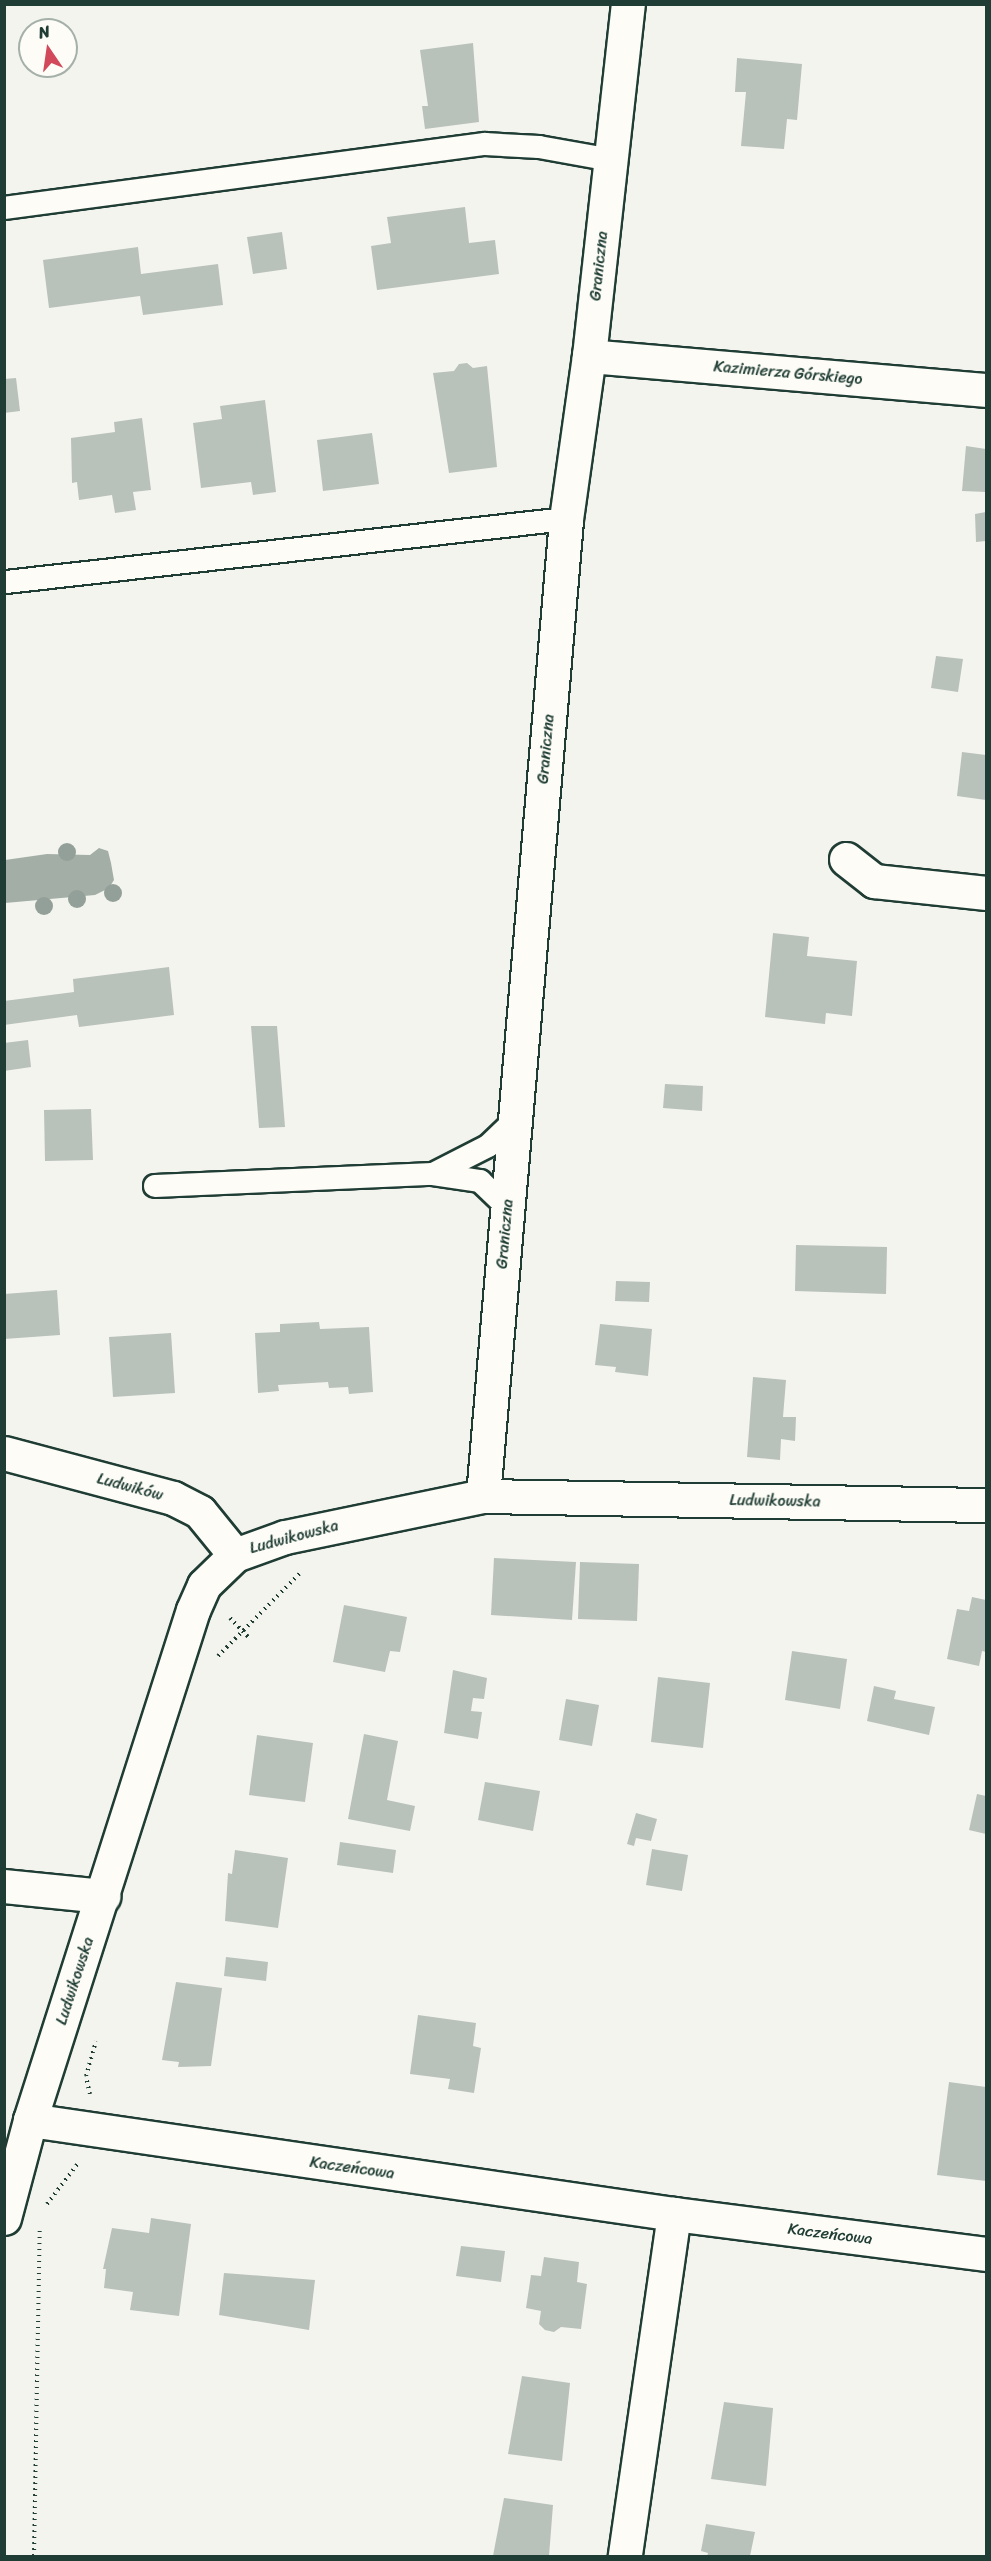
<!DOCTYPE html>
<meta charset="utf-8">
<style>
body{margin:0}
#map{position:relative;width:991px;height:2561px;overflow:hidden;background:#f4f4ef;font-family:Sriracha,sans-serif}
div>[style]{position:absolute}
.water>*{inset:0;background:#a3aea7}
.building>*{inset:0;background:#b9c1bb}
.path>*{height:4px;margin-top:-2px;transform-origin:0;background:repeating-linear-gradient(90deg,#1f3d34 0 1.5px,transparent 0 6px)}
.roads{filter:drop-shadow(2px 0 #1f3d34) drop-shadow(-2px 0 #1f3d34) drop-shadow(0 2px #1f3d34) drop-shadow(0 -2px #1f3d34)}
.service>*{height:22px;margin:-11px;padding:0 11px;transform-origin:11px;border-radius:11px;background:#fdfcf7}
.minor>*{height:33px;margin:-16.5px;padding:0 16.5px;transform-origin:16.5px;border-radius:16.5px;background:#fdfcf7}
.trees>*{width:18px;height:18px;margin:-9px;border-radius:50%;background:#93a099}
span{translate:-50% -50%;white-space:nowrap;text-align:center;line-height:1.15;-webkit-text-stroke:4.5px #fdfcf7;paint-order:stroke}
.street-label{font-size:16px;color:#1f3d34}
.frame{position:absolute;inset:0;border:6px solid #1f3d34;pointer-events:none}
.north{position:absolute;left:18px;top:18px;width:60px;height:60px;box-sizing:border-box;background:#fdfcf7;border:2px solid #a4b0a9;border-radius:50%;rotate:347deg;font-size:16px;font-weight:700;line-height:24px;text-align:center;color:#1f3d34}
.north::after{content:'';display:block;margin:auto;width:21px;height:27px;background:#d1495b;clip-path:polygon(50% 0,100% 100%,50% 72%,0 100%)}
</style>
<div id="map">
<div class="water">
<i style="clip-path:polygon(99px 848px,108px 851px,111px 863px,114px 880px,109px 888px,95px 895px,5px 903px,5px 860px,47px 854px,90px 855px)"></i>
</div>
<div class="building">
<i style="clip-path:polygon(473px 43px,479px 122px,425px 129px,422px 106px,428px 106px,420px 50px)"></i>
<i style="clip-path:polygon(737px 58px,802px 64px,797px 120px,787px 119px,784px 149px,741px 146px,746px 92px,735px 92px)"></i>
<i style="clip-path:polygon(465px 207px,469px 243px,495px 240px,499px 274px,377px 290px,371px 246px,391px 243px,387px 217px)"></i>
<i style="clip-path:polygon(282px 232px,287px 269px,253px 274px,247px 237px)"></i>
<i style="clip-path:polygon(138px 247px,141px 274px,218px 264px,223px 305px,143px 315px,140px 296px,49px 308px,43px 260px)"></i>
<i style="clip-path:polygon(467px 363px,473px 368px,487px 366px,497px 467px,449px 473px,433px 373px,454px 371px,459px 364px)"></i>
<i style="clip-path:polygon(16px 378px,20px 411px,4px 413px,4px 379px)"></i>
<i style="clip-path:polygon(265px 400px,276px 492px,253px 495px,251px 482px,201px 488px,193px 423px,222px 419px,220px 406px)"></i>
<i style="clip-path:polygon(142px 418px,151px 490px,133px 492px,136px 510px,115px 513px,112px 495px,79px 500px,77px 482px,72px 483px,71px 438px,115px 432px,114px 422px)"></i>
<i style="clip-path:polygon(372px 433px,379px 484px,323px 491px,317px 440px)"></i>
<i style="clip-path:polygon(966px 446px,986px 449px,986px 492px,962px 491px)"></i>
<i style="clip-path:polygon(986px 512px,986px 541px,976px 542px,975px 514px)"></i>
<i style="clip-path:polygon(936px 656px,963px 659px,958px 692px,931px 688px)"></i>
<i style="clip-path:polygon(962px 752px,986px 755px,986px 800px,957px 796px)"></i>
<i style="clip-path:polygon(773px 933px,809px 937px,807px 956px,857px 961px,852px 1016px,826px 1013px,825px 1024px,765px 1017px)"></i>
<i style="clip-path:polygon(169px 967px,174px 1015px,79px 1027px,77px 1015px,4px 1025px,4px 1001px,74px 992px,73px 979px)"></i>
<i style="clip-path:polygon(251px 1026px,277px 1026px,285px 1127px,259px 1128px)"></i>
<i style="clip-path:polygon(28px 1040px,31px 1067px,4px 1071px,4px 1043px)"></i>
<i style="clip-path:polygon(665px 1084px,703px 1086px,702px 1111px,663px 1108px)"></i>
<i style="clip-path:polygon(91px 1109px,93px 1160px,45px 1161px,44px 1110px)"></i>
<i style="clip-path:polygon(796px 1245px,887px 1247px,886px 1294px,795px 1291px)"></i>
<i style="clip-path:polygon(616px 1281px,650px 1282px,649px 1302px,615px 1301px)"></i>
<i style="clip-path:polygon(57px 1290px,60px 1335px,4px 1339px,4px 1294px)"></i>
<i style="clip-path:polygon(319px 1322px,320px 1329px,369px 1327px,373px 1392px,349px 1394px,348px 1387px,329px 1388px,328px 1382px,278px 1385px,279px 1391px,258px 1393px,255px 1333px,280px 1332px,280px 1324px)"></i>
<i style="clip-path:polygon(600px 1324px,652px 1329px,648px 1376px,615px 1372px,616px 1367px,595px 1365px)"></i>
<i style="clip-path:polygon(171px 1333px,175px 1393px,113px 1397px,109px 1337px)"></i>
<i style="clip-path:polygon(753px 1377px,786px 1380px,783px 1417px,796px 1417px,795px 1441px,781px 1439px,780px 1460px,747px 1457px)"></i>
<i style="clip-path:polygon(494px 1558px,576px 1562px,572px 1620px,491px 1615px)"></i>
<i style="clip-path:polygon(580px 1562px,639px 1564px,637px 1621px,578px 1619px)"></i>
<i style="clip-path:polygon(972px 1597px,986px 1600px,986px 1652px,982px 1651px,979px 1666px,947px 1659px,957px 1609px,969px 1611px)"></i>
<i style="clip-path:polygon(344px 1605px,407px 1617px,400px 1652px,390px 1651px,385px 1672px,333px 1662px)"></i>
<i style="clip-path:polygon(792px 1651px,847px 1659px,840px 1709px,785px 1700px)"></i>
<i style="clip-path:polygon(453px 1670px,487px 1678px,484px 1699px,473px 1698px,471px 1711px,482px 1712px,478px 1739px,444px 1733px)"></i>
<i style="clip-path:polygon(658px 1677px,710px 1683px,703px 1748px,651px 1742px)"></i>
<i style="clip-path:polygon(874px 1686px,896px 1691px,894px 1699px,935px 1707px,929px 1735px,867px 1721px)"></i>
<i style="clip-path:polygon(566px 1699px,599px 1705px,592px 1746px,559px 1740px)"></i>
<i style="clip-path:polygon(364px 1734px,398px 1741px,387px 1800px,415px 1806px,410px 1831px,348px 1819px)"></i>
<i style="clip-path:polygon(257px 1735px,313px 1743px,305px 1802px,249px 1795px)"></i>
<i style="clip-path:polygon(485px 1782px,540px 1791px,533px 1831px,478px 1820px)"></i>
<i style="clip-path:polygon(977px 1794px,986px 1796px,986px 1834px,969px 1830px)"></i>
<i style="clip-path:polygon(636px 1813px,657px 1819px,651px 1841px,636px 1838px,634px 1846px,627px 1844px)"></i>
<i style="clip-path:polygon(340px 1842px,396px 1850px,393px 1873px,337px 1865px)"></i>
<i style="clip-path:polygon(652px 1849px,688px 1855px,682px 1891px,646px 1885px)"></i>
<i style="clip-path:polygon(235px 1850px,288px 1858px,278px 1928px,225px 1921px,228px 1873px,232px 1874px)"></i>
<i style="clip-path:polygon(226px 1957px,268px 1962px,266px 1981px,224px 1976px)"></i>
<i style="clip-path:polygon(176px 1982px,222px 1988px,211px 2066px,178px 2067px,179px 2062px,162px 2060px)"></i>
<i style="clip-path:polygon(418px 2015px,476px 2023px,473px 2046px,481px 2048px,474px 2093px,448px 2089px,450px 2079px,410px 2074px)"></i>
<i style="clip-path:polygon(949px 2082px,986px 2087px,986px 2181px,937px 2175px)"></i>
<i style="clip-path:polygon(151px 2218px,191px 2224px,179px 2316px,130px 2310px,133px 2292px,104px 2288px,106px 2269px,103px 2269px,112px 2228px,149px 2233px)"></i>
<i style="clip-path:polygon(461px 2246px,505px 2251px,501px 2282px,456px 2276px)"></i>
<i style="clip-path:polygon(544px 2257px,579px 2262px,577px 2282px,587px 2284px,581px 2329px,561px 2327px,554px 2332px,545px 2330px,539px 2324px,541px 2311px,526px 2308px,531px 2275px,541px 2276px)"></i>
<i style="clip-path:polygon(224px 2273px,315px 2280px,309px 2330px,219px 2315px)"></i>
<i style="clip-path:polygon(522px 2376px,570px 2383px,562px 2461px,508px 2454px)"></i>
<i style="clip-path:polygon(724px 2402px,773px 2408px,766px 2486px,711px 2479px)"></i>
<i style="clip-path:polygon(504px 2498px,553px 2505px,549px 2556px,493px 2556px)"></i>
<i style="clip-path:polygon(706px 2524px,755px 2532px,750px 2556px,707px 2556px,708px 2553px,701px 2551px)"></i>
</div>
<div class="path">
<i style="left:230px;top:1618px;width:29px;rotate:46deg"></i>
<i style="left:218px;top:1656px;width:118px;rotate:-45.3deg"></i>
<i style="left:90px;top:2094px;width:18px;rotate:-103deg"></i>
<i style="left:86px;top:2076px;width:36px;rotate:-74deg"></i>
<i style="left:47px;top:2204px;width:53px;rotate:-52.7deg"></i>
<i style="left:34px;top:2556px;width:329px;rotate:-89deg"></i>
</div>
<div class="roads">
<div class="service">
<i style="left:4px;top:208px;width:485px;rotate:-7.6deg"></i>
<i style="left:485px;top:144px;width:54px;rotate:3.2deg"></i>
<i style="left:539px;top:147px;width:73px;rotate:10.2deg"></i>
<i style="left:6px;top:582px;width:564px;rotate:-6.42deg"></i>
<i style="left:433px;top:1174px;width:48px;rotate:8.5deg"></i>
<i style="left:480px;top:1181px;width:37px;rotate:44deg"></i>
<i style="left:155px;top:1186px;width:278px;rotate:-2.5deg"></i>
<i style="left:433px;top:1174px;width:62px;rotate:-27deg"></i>
<i style="left:488px;top:1146px;width:37px;rotate:-44deg"></i>
</div>
<div class="minor">
<i style="left:589px;top:356px;width:398px;rotate:4.9deg"></i>
<i style="left:846px;top:859px;width:36px;rotate:38deg"></i>
<i style="left:874px;top:881px;width:113px;rotate:6.1deg"></i>
<i style="left:4px;top:1453px;width:175px;rotate:14.9deg"></i>
<i style="left:173px;top:1498px;width:30px;rotate:27deg"></i>
<i style="left:200px;top:1512px;width:55px;rotate:50.9deg"></i>
<i style="left:483px;top:1496px;width:981px;rotate:-85.14deg"></i>
<i style="left:566px;top:519px;width:165px;rotate:-82deg"></i>
<i style="left:589px;top:356px;width:354px;rotate:-83.7deg"></i>
<i style="left:4px;top:1886px;width:100px;rotate:5.8deg"></i>
<i style="left:30px;top:2120px;width:651px;rotate:8.3deg"></i>
<i style="left:674px;top:2214px;width:345px;rotate:98.2deg"></i>
<i style="left:674px;top:2214px;width:315px;rotate:7.3deg"></i>
<i style="left:4px;top:2218px;width:101px;rotate:-75.1deg"></i>
<i style="left:30px;top:2120px;width:535px;rotate:-72.28deg"></i>
<i style="left:193px;top:1610px;width:27px;rotate:-66deg"></i>
<i style="left:204px;top:1585px;width:43px;rotate:-44.1deg"></i>
<i style="left:235px;top:1555px;width:53px;rotate:-19.8deg"></i>
<i style="left:285px;top:1537px;width:202px;rotate:-11.7deg"></i>
<i style="left:483px;top:1496px;width:503px;rotate:1.03deg"></i>
</div>
</div>
<div class="trees">
<i style="left:67px;top:852px"></i>
<i style="left:113px;top:893px"></i>
<i style="left:77px;top:899px"></i>
<i style="left:44px;top:906px"></i>
</div>
<div class="street-label">
<span style="left:599px;top:266px;rotate:-84deg">Graniczna</span>
<span style="left:788px;top:373px;rotate:5deg">Kazimierza Górskiego</span>
<span style="left:546px;top:749px;rotate:-85deg">Graniczna</span>
<span style="left:505px;top:1234px;rotate:-85deg">Graniczna</span>
<span style="left:130px;top:1487px;rotate:15deg">Ludwików</span>
<span style="left:775px;top:1501px;rotate:1deg">Ludwikowska</span>
<span style="left:294px;top:1537px;rotate:-15deg">Ludwikowska</span>
<span style="left:75px;top:1981px;rotate:-72deg">Ludwikowska</span>
<span style="left:352px;top:2168px;rotate:8deg">Kaczeńcowa</span>
<span style="left:830px;top:2234px;rotate:7deg">Kaczeńcowa</span>
</div>
<div class="frame"></div>
<div class="north">N</div>
</div>
